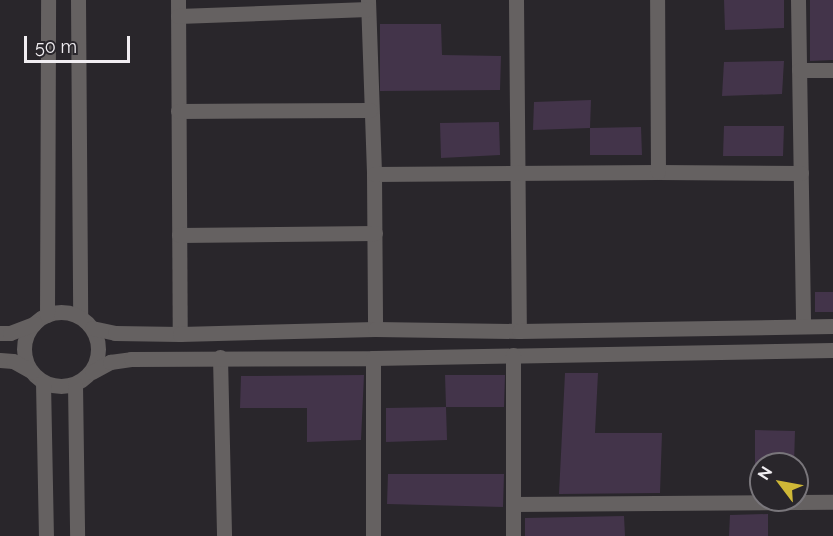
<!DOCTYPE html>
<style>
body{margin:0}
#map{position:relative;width:833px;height:536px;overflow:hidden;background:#29262b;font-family:Raleway,sans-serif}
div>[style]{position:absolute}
.building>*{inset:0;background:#43344a}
.minor>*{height:15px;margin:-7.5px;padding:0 7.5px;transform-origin:7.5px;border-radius:7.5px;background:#656161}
.minor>.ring{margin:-7.5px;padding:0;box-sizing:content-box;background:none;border:15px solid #656161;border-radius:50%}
span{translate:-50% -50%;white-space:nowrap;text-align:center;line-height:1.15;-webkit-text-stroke:5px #29262b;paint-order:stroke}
.north{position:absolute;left:749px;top:452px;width:60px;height:60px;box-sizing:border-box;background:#29262b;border:2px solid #79767b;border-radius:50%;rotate:302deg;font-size:16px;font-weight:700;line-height:24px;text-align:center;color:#f1eef2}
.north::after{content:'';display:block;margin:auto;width:21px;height:27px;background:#cfb837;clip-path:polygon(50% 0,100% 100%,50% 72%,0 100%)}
.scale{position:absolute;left:24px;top:36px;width:106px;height:27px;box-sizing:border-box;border:3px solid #f1eef2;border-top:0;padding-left:8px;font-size:18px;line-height:21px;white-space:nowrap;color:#f1eef2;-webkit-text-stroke:4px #29262b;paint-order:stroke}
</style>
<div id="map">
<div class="building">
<i style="clip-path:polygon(724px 0,784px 0,784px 28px,725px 30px)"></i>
<i style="clip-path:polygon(810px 0,833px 0,833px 60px,810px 61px)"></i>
<i style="clip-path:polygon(380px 24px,441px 24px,442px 55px,501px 56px,500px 90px,380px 91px)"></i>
<i style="clip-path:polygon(784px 61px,782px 94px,722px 96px,724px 62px)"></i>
<i style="clip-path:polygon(591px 100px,590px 128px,533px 130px,534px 102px)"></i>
<i style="clip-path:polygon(499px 122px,500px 155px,441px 158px,440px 123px)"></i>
<i style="clip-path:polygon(724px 126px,784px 126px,783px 156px,723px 156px)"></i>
<i style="clip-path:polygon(641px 127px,642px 155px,590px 155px,590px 128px)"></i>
<i style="clip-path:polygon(815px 292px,833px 292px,833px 312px,815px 312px)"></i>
<i style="clip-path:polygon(565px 373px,598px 373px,595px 433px,662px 433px,660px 493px,559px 494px)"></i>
<i style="clip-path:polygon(364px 375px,361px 440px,307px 442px,307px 408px,240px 408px,241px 376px)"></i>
<i style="clip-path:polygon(445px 375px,505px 375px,504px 407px,446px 407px)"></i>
<i style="clip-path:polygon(446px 407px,447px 440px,386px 442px,386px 408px)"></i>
<i style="clip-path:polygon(755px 430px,795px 431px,794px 464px,761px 464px,761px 496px,755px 496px)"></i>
<i style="clip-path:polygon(388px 474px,504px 474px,503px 507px,387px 504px)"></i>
<i style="clip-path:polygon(768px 514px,768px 536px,729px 536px,730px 515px)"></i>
<i style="clip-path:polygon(624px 516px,625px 536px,525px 536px,525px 518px)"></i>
</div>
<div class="minor">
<i style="left:78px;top:0;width:316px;rotate:89.6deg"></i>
<i style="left:178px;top:0;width:334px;rotate:89.7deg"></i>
<i style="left:368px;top:0;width:174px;rotate:88deg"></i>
<i style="left:374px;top:174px;width:155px;rotate:89.6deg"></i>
<i style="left:516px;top:0;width:331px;rotate:89.5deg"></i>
<i style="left:798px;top:0;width:326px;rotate:89.1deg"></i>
<i style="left:178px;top:16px;width:190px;rotate:-2.1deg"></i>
<i style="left:799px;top:70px;width:34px"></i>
<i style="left:178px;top:111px;width:192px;rotate:-0.3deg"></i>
<i style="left:658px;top:172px;width:143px;rotate:0.4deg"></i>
<i style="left:374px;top:174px;width:284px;rotate:-0.4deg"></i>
<i style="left:658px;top:172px;width:172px;rotate:-90.3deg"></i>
<i style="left:179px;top:235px;width:196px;rotate:-0.6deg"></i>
<i class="ring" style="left:24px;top:312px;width:59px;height:59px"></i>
<i style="left:47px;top:315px;width:315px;rotate:-89.8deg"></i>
<i style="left:92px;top:328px;width:24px;rotate:12deg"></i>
<i style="left:115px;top:333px;width:65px;rotate:0.9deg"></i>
<i style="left:180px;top:334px;width:195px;rotate:-1.5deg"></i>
<i style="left:375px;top:329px;width:144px;rotate:0.8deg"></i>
<i style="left:519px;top:331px;width:314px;rotate:-0.9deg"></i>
<i style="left:0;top:333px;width:10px"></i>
<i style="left:10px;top:333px;width:26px;rotate:-21deg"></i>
<i style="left:220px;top:357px;width:179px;rotate:88.7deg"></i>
<i style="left:0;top:360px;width:13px;rotate:4deg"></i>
<i style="left:13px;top:361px;width:21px;rotate:29deg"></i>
<i style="left:92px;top:372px;width:21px;rotate:-29deg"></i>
<i style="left:110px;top:362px;width:21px;rotate:-8deg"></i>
<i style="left:131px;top:359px;width:242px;rotate:-0.2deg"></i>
<i style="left:373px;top:358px;width:460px;rotate:-1deg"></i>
<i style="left:43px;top:382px;width:154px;rotate:88.9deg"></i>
<i style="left:75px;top:384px;width:152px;rotate:89.2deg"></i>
<i style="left:513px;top:504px;width:320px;rotate:-0.4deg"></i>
<i style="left:373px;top:536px;width:178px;rotate:-90deg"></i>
<i style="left:513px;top:536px;width:181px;rotate:-90deg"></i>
</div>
<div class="north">N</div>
<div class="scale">50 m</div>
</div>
